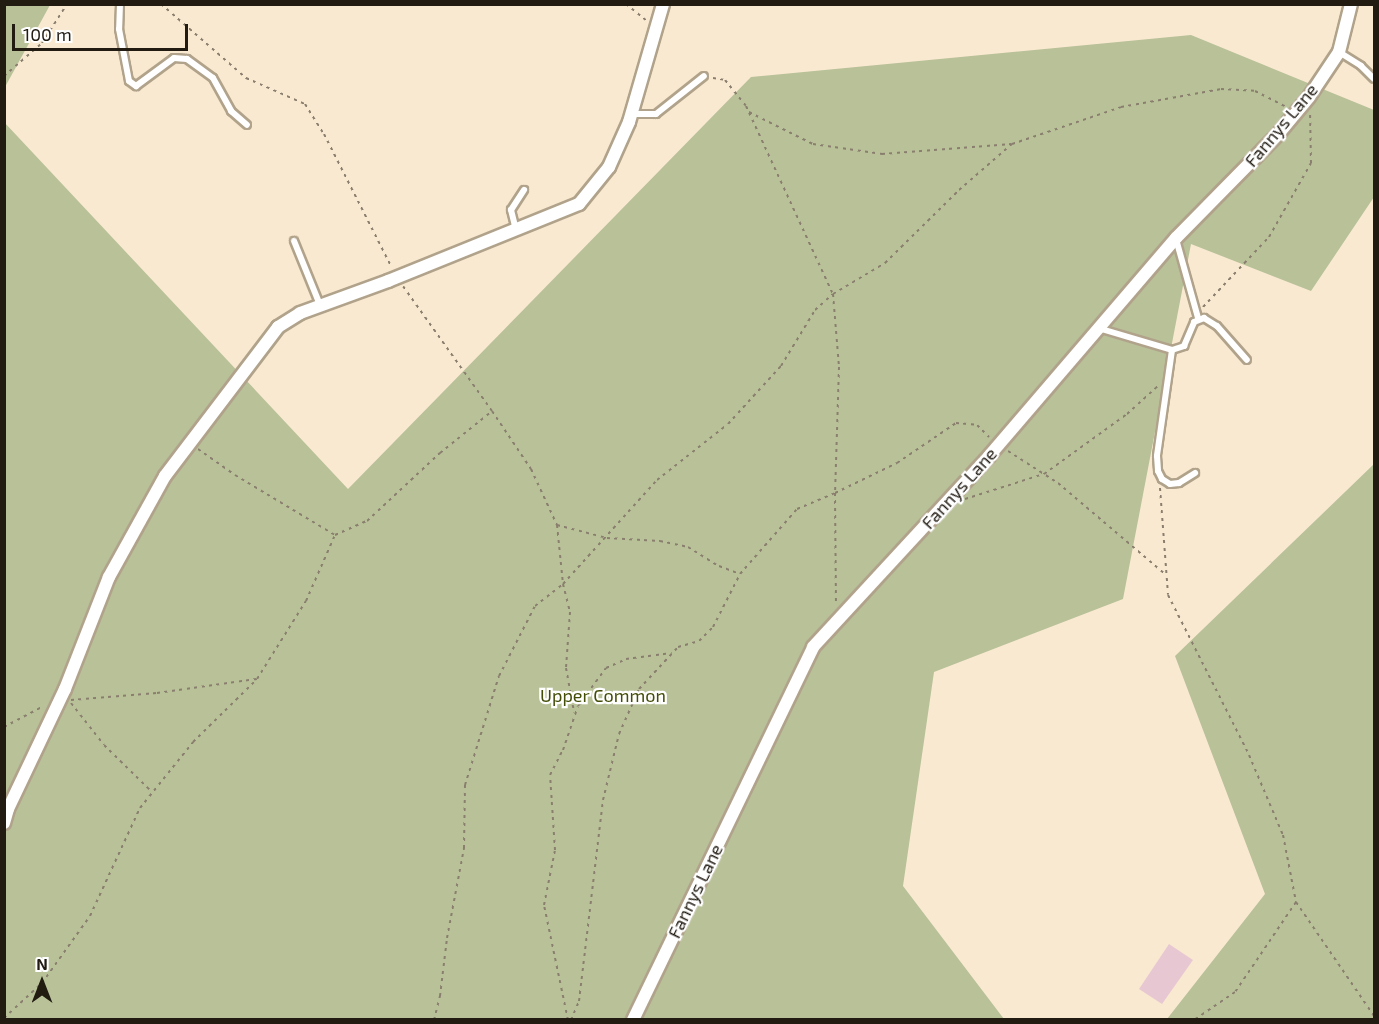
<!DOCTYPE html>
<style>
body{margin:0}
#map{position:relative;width:1379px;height:1024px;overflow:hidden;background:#f9e9d0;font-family:"Exo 2",sans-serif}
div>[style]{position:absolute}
.green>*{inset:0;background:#b8c198}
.building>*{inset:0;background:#e7c8d2}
.path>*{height:2px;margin-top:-1px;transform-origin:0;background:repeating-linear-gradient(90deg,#8a7f6e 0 3px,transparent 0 7.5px)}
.roads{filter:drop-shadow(2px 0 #b1a38b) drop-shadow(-2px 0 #b1a38b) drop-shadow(0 2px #b1a38b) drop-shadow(0 -2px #b1a38b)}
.lane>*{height:6px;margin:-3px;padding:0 3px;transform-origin:3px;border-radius:3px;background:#fff}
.street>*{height:12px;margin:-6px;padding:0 6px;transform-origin:6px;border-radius:6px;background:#fff}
span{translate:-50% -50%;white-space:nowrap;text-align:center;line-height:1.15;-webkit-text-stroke:4.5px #fff;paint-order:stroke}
.street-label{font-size:18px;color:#211b12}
.park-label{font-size:18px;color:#444d07}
.frame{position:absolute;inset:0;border:6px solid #211b12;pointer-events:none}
.north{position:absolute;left:12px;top:952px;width:60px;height:60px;-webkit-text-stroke:4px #fff;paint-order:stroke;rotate:0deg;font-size:16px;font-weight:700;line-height:24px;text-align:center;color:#211b12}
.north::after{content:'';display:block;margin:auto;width:21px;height:27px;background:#211b12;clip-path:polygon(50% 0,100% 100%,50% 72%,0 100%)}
.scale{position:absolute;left:12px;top:24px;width:176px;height:27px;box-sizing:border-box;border:3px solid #211b12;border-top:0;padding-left:8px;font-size:18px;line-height:21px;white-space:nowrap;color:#211b12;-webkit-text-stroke:4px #fff;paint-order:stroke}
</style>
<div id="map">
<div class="green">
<i style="clip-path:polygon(5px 4px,50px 5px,5px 87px,4px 5px)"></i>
<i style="clip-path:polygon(1191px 35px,1374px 110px,1374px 197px,1311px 291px,1191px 244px,1123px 599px,934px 672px,903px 886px,1004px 1019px,5px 1019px,4px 122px,348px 489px,751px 77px)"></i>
<i style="clip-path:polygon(1374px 464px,1374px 1019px,1167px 1019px,1265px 894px,1175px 656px)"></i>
</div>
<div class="building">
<i style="clip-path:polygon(1169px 944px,1193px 960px,1162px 1004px,1139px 989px)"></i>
</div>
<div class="path">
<i style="left:161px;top:4px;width:113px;rotate:41deg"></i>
<i style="left:246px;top:78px;width:64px;rotate:23.8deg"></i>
<i style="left:305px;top:104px;width:36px;rotate:58deg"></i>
<i style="left:324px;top:134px;width:148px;rotate:63.1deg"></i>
<i style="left:626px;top:4px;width:27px;rotate:39deg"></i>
<i style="left:4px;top:76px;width:50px;rotate:-41deg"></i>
<i style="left:42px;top:43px;width:46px;rotate:-57.3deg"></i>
<i style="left:713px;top:78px;width:12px;rotate:9deg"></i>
<i style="left:725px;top:80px;width:33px;rotate:51deg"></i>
<i style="left:746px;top:106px;width:207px;rotate:65.2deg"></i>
<i style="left:833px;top:294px;width:73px;rotate:85.3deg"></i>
<i style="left:839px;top:367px;width:126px;rotate:91.8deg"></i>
<i style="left:835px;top:493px;width:69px;rotate:-25.8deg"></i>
<i style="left:897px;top:463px;width:71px;rotate:-34.1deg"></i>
<i style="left:956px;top:423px;width:21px;rotate:5deg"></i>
<i style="left:977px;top:425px;width:17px;rotate:45deg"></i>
<i style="left:749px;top:112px;width:72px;rotate:26.6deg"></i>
<i style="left:813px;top:144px;width:70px;rotate:8.2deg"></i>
<i style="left:882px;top:154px;width:130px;rotate:-4.4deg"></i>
<i style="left:1012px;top:144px;width:115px;rotate:-18.7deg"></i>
<i style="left:1121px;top:107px;width:102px;rotate:-10.2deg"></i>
<i style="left:1221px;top:89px;width:34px;rotate:3deg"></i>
<i style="left:1255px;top:91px;width:35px;rotate:27deg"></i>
<i style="left:1203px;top:307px;width:96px;rotate:-46.7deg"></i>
<i style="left:1269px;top:237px;width:85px;rotate:-60.4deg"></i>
<i style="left:1311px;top:163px;width:50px;rotate:-91.1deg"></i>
<i style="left:492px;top:411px;width:70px;rotate:56.1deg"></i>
<i style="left:531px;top:469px;width:62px;rotate:65.1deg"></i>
<i style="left:557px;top:525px;width:59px;rotate:84.2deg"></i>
<i style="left:563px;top:584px;width:29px;rotate:76deg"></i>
<i style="left:570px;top:612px;width:56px;rotate:94.1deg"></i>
<i style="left:566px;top:668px;width:45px;rotate:79.7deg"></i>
<i style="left:198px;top:449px;width:45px;rotate:35.1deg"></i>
<i style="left:235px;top:475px;width:117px;rotate:31deg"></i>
<i style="left:335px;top:535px;width:35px;rotate:-24deg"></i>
<i style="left:367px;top:521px;width:100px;rotate:-43deg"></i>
<i style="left:440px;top:453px;width:67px;rotate:-38.9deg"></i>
<i style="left:492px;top:411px;width:153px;rotate:-125.5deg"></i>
<i style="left:1008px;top:451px;width:59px;rotate:32.6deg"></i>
<i style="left:1058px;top:483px;width:142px;rotate:40.4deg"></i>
<i style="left:1160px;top:488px;width:107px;rotate:85.7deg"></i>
<i style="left:1168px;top:595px;width:179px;rotate:63.1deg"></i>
<i style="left:1249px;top:755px;width:87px;rotate:67deg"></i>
<i style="left:1283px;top:835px;width:68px;rotate:79deg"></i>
<i style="left:1296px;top:902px;width:109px;rotate:124.1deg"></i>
<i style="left:1235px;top:992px;width:50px;rotate:145.7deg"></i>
<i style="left:965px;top:499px;width:83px;rotate:-17.6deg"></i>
<i style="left:1044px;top:474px;width:102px;rotate:-35.9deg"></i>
<i style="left:1127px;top:414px;width:43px;rotate:-42.2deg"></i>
<i style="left:557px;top:525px;width:52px;rotate:14.6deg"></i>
<i style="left:607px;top:538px;width:53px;rotate:3.2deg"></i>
<i style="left:660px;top:541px;width:29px;rotate:12deg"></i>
<i style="left:688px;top:547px;width:36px;rotate:32deg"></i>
<i style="left:719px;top:566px;width:22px;rotate:21deg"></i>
<i style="left:71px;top:700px;width:86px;rotate:-4.7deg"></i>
<i style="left:157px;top:693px;width:101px;rotate:-8deg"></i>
<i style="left:257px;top:679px;width:92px;rotate:-57.9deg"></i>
<i style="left:306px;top:601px;width:72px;rotate:-66.3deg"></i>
<i style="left:71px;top:703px;width:53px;rotate:51.8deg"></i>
<i style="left:104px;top:745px;width:67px;rotate:44.4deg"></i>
<i style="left:4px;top:727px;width:43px;rotate:-27.8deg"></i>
<i style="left:1296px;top:902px;width:138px;rotate:55.6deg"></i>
<i style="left:4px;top:1018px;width:52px;rotate:-42.6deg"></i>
<i style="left:42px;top:983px;width:82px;rotate:-54.4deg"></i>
<i style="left:90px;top:916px;width:119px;rotate:-65.2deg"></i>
<i style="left:140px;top:808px;width:85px;rotate:-51.2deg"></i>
<i style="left:193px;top:742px;width:90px;rotate:-44.5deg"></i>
<i style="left:434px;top:1020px;width:25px;rotate:-76deg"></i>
<i style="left:440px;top:996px;width:58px;rotate:-83.1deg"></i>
<i style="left:447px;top:938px;width:92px;rotate:-79.3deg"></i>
<i style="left:464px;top:848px;width:63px;rotate:-89.1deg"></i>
<i style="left:465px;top:785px;width:114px;rotate:-72.7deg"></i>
<i style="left:499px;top:676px;width:79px;rotate:-62.8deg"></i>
<i style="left:535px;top:606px;width:36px;rotate:-38deg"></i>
<i style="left:563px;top:584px;width:140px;rotate:-47.9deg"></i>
<i style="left:657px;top:480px;width:90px;rotate:-38.3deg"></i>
<i style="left:728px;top:424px;width:79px;rotate:-47.6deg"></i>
<i style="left:781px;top:366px;width:66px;rotate:-58.7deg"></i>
<i style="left:815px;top:310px;width:24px;rotate:-42deg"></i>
<i style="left:833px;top:294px;width:61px;rotate:-30.8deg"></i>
<i style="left:885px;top:263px;width:104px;rotate:-44.6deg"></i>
<i style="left:959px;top:190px;width:70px;rotate:-41deg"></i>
<i style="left:568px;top:1020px;width:117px;rotate:-101.8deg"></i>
<i style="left:544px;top:905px;width:56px;rotate:-78.7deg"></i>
<i style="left:555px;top:850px;width:75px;rotate:-93.8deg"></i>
<i style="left:550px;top:775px;width:28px;rotate:-63deg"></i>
<i style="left:563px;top:750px;width:46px;rotate:-71.2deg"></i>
<i style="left:578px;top:706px;width:47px;rotate:-53.6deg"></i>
<i style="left:606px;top:668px;width:22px;rotate:-24deg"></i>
<i style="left:626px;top:659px;width:46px;rotate:-7.4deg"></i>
<i style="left:571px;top:1020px;width:21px;rotate:-67deg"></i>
<i style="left:579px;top:1001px;width:202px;rotate:-83.2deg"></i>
<i style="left:603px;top:800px;width:68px;rotate:-76.4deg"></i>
<i style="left:619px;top:734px;width:49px;rotate:-66deg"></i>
<i style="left:639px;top:689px;width:57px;rotate:-47.1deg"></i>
<i style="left:678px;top:647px;width:22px;rotate:-16deg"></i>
<i style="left:699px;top:641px;width:20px;rotate:-45deg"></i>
<i style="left:713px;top:627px;width:59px;rotate:-63deg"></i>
<i style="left:740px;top:574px;width:86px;rotate:-48.8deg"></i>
<i style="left:797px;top:509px;width:41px;rotate:-22.8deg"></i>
<i style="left:835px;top:493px;width:111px;rotate:89.5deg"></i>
</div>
<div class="roads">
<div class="lane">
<i style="left:120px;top:4px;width:25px;rotate:92deg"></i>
<i style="left:119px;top:29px;width:53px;rotate:79.1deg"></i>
<i style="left:129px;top:81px;width:9px;rotate:36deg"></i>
<i style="left:136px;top:86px;width:47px;rotate:-36.4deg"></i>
<i style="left:174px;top:58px;width:13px;rotate:4deg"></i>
<i style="left:187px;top:59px;width:32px;rotate:36deg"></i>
<i style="left:213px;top:78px;width:38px;rotate:61deg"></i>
<i style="left:231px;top:111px;width:21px;rotate:41deg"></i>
<i style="left:1339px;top:52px;width:26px;rotate:32deg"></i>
<i style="left:1361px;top:66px;width:18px;rotate:45deg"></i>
<i style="left:632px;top:114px;width:24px"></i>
<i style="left:656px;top:114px;width:61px;rotate:-38.4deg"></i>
<i style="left:516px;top:230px;width:21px;rotate:-104deg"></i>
<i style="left:511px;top:210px;width:24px;rotate:-57deg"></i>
<i style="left:1176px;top:239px;width:82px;rotate:74.4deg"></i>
<i style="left:294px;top:241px;width:69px;rotate:67.9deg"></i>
<i style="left:1098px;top:328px;width:77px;rotate:16.6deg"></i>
<i style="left:1172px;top:350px;width:13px;rotate:-18deg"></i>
<i style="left:1184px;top:346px;width:26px;rotate:-67deg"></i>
<i style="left:1194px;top:322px;width:11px;rotate:-22deg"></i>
<i style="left:1204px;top:318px;width:15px;rotate:32deg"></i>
<i style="left:1217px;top:326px;width:45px;rotate:48.6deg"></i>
<i style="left:1172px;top:350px;width:107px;rotate:98.1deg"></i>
<i style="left:1157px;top:456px;width:15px;rotate:86deg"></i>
<i style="left:1158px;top:471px;width:9px;rotate:63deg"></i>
<i style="left:1162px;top:479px;width:9px;rotate:32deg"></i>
<i style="left:1170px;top:484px;width:9px;rotate:-6deg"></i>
<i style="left:1179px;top:483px;width:19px;rotate:-32deg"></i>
</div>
<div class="street">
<i style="left:4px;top:823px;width:15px;rotate:-74deg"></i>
<i style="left:8px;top:809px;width:133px;rotate:-64.6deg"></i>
<i style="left:65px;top:689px;width:120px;rotate:-68.6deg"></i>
<i style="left:109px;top:577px;width:115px;rotate:-61deg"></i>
<i style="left:165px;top:476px;width:187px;rotate:-52.8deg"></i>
<i style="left:278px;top:327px;width:26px;rotate:-32deg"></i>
<i style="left:300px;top:313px;width:94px;rotate:-20deg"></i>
<i style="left:388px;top:281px;width:206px;rotate:-22deg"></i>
<i style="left:579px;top:204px;width:48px;rotate:-51deg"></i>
<i style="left:609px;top:167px;width:49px;rotate:-66deg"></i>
<i style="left:629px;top:122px;width:123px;rotate:-73.9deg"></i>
<i style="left:633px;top:1020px;width:414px;rotate:-64.2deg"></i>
<i style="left:813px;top:647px;width:260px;rotate:-47.3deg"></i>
<i style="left:989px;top:456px;width:287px;rotate:-49.4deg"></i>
<i style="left:1176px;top:238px;width:148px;rotate:-45.5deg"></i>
<i style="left:1280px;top:132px;width:45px;rotate:-50.4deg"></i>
<i style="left:1309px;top:97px;width:54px;rotate:-56.3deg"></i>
<i style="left:1339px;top:52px;width:49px;rotate:-76deg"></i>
</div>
</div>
<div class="street-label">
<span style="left:1281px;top:125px;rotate:-50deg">Fannys Lane</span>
<span style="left:959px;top:488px;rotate:-48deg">Fannys Lane</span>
<span style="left:695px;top:891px;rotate:-64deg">Fannys Lane</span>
</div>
<div class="park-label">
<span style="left:603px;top:695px">Upper Common</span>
</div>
<div class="frame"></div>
<div class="north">N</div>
<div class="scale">100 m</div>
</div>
